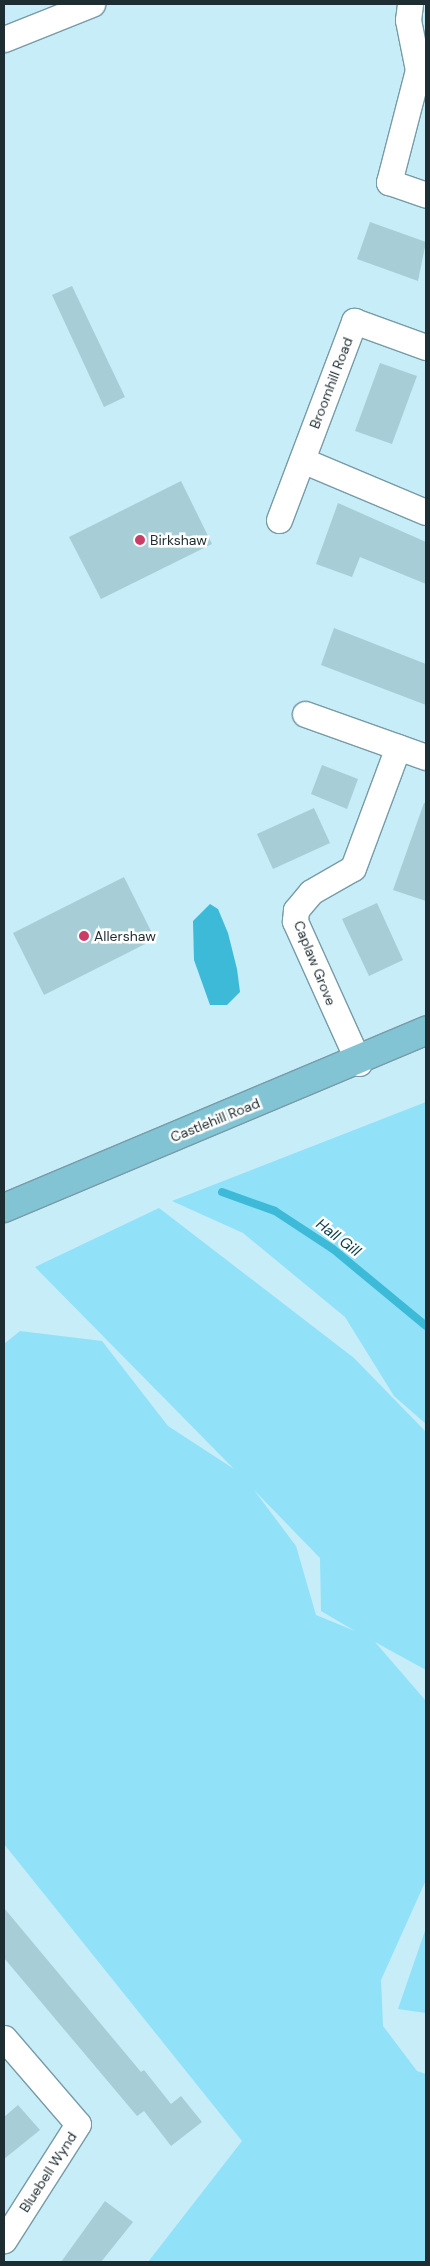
<!DOCTYPE html>
<style>
body{margin:0}
#map{position:relative;width:430px;height:2266px;overflow:hidden;background:#c7edf8;font-family:"DM Sans",sans-serif}
div>[style]{position:absolute}
.green>*{inset:0;background:#91e1f8}
.water>*{inset:0;background:#3dbad8}
.stream>*{height:8px;margin:-4px;padding:0 4px;transform-origin:4px;border-radius:4px;background:#3dbad8}
.building>*{inset:0;background:#a7cdd7}
.roads{filter:drop-shadow(1px 0 #779ba6) drop-shadow(-1px 0 #779ba6) drop-shadow(0 1px #779ba6) drop-shadow(0 -1px #779ba6)}
.minor>*{height:25px;margin:-12.5px;padding:0 12.5px;transform-origin:12.5px;border-radius:12.5px;background:#fff}
.major>*{height:28px;margin:-14px;padding:0 14px;transform-origin:14px;border-radius:14px;background:#83c4d4}
.dots>*{width:14px;height:14px;translate:-50% -50%;box-sizing:border-box;border:2px solid #fff;border-radius:50%}
span{translate:-50% -50%;white-space:nowrap;text-align:center;line-height:1.15;-webkit-text-stroke:5px #fff;paint-order:stroke}
.street-label{font-size:14px;color:#1e2d31}
.poi-label{font-size:14px;color:#1e2d31}
.left{translate:0 -50%;text-align:left}
.water-label{font-size:15px;color:#053e4b;font-style:italic}
.frame{position:absolute;inset:0;border:5px solid #1e2d31;pointer-events:none}
</style>
<div id="map">
<div class="green">
<i style="clip-path:polygon(426px 1102px,426px 1424px,394px 1396px,345px 1317px,243px 1233px,172px 1201px)"></i>
<i style="clip-path:polygon(evenodd,159px 1208px,354px 1358px,426px 1432px,426px 1670px,375px 1642px,426px 1701px,426px 1880px,381px 1980px,383px 2026px,417px 2071px,426px 2074px,426px 2262px,148px 2262px,242px 2141px,4px 1844px,4px 1344px,20px 1331px,102px 1341px,168px 1426px,234px 1469px,35px 1267px,159px 1208px,254px 1490px,320px 1558px,321px 1611px,355px 1631px,316px 1615px,296px 1546px,254px 1490px)"></i>
<i style="clip-path:polygon(426px 1928px,426px 2013px,398px 2009px)"></i>
</div>
<div class="water">
<i style="clip-path:polygon(210px 904px,218px 909px,228px 933px,237px 969px,240px 992px,227px 1005px,210px 1005px,194px 960px,193px 921px)"></i>
</div>
<div class="stream">
<i style="left:222px;top:1192px;width:56px;rotate:19.7deg"></i>
<i style="left:275px;top:1211px;width:69px;rotate:33.2deg"></i>
<i style="left:333px;top:1249px;width:121px;rotate:39.6deg"></i>
</div>
<div class="building">
<i style="clip-path:polygon(370px 222px,426px 242px,418px 281px,357px 259px)"></i>
<i style="clip-path:polygon(72px 286px,125px 397px,104px 407px,52px 295px)"></i>
<i style="clip-path:polygon(380px 363px,417px 376px,392px 444px,355px 431px)"></i>
<i style="clip-path:polygon(181px 481px,212px 544px,101px 599px,69px 537px)"></i>
<i style="clip-path:polygon(338px 503px,426px 542px,426px 584px,360px 557px,352px 577px,316px 564px)"></i>
<i style="clip-path:polygon(334px 628px,426px 664px,426px 705px,321px 665px)"></i>
<i style="clip-path:polygon(322px 765px,358px 779px,347px 809px,311px 794px)"></i>
<i style="clip-path:polygon(424px 803px,426px 803px,426px 901px,393px 890px)"></i>
<i style="clip-path:polygon(314px 808px,330px 843px,273px 869px,257px 834px)"></i>
<i style="clip-path:polygon(124px 877px,155px 939px,44px 995px,13px 933px)"></i>
<i style="clip-path:polygon(377px 903px,403px 960px,369px 976px,342px 919px)"></i>
<i style="clip-path:polygon(4px 1908px,141px 2072px,144px 2070px,171px 2104px,181px 2096px,202px 2122px,171px 2146px,144px 2111px,137px 2116px,4px 1958px)"></i>
<i style="clip-path:polygon(18px 2105px,40px 2130px,4px 2159px,4px 2117px)"></i>
<i style="clip-path:polygon(105px 2201px,133px 2222px,101px 2262px,61px 2262px)"></i>
</div>
<div class="roads">
<div class="minor">
<i style="left:410px;top:4px;width:16px;rotate:97deg"></i>
<i style="left:408px;top:20px;width:51px;rotate:78.7deg"></i>
<i style="left:418px;top:70px;width:116px;rotate:104.5deg"></i>
<i style="left:389px;top:182px;width:39px;rotate:19deg"></i>
<i style="left:4px;top:39px;width:95px;rotate:-21.7deg"></i>
<i style="left:302px;top:460px;width:134px;rotate:22.8deg"></i>
<i style="left:279px;top:520px;width:213px;rotate:-69.3deg"></i>
<i style="left:354px;top:321px;width:77px;rotate:19.9deg"></i>
<i style="left:305px;top:714px;width:128px;rotate:19.6deg"></i>
<i style="left:359px;top:1063px;width:156px;rotate:-114.3deg"></i>
<i style="left:295px;top:921px;width:11px;rotate:-85deg"></i>
<i style="left:296px;top:910px;width:23px;rotate:-50deg"></i>
<i style="left:311px;top:892px;width:48px;rotate:-29.7deg"></i>
<i style="left:353px;top:868px;width:129px;rotate:-69.6deg"></i>
<i style="left:4px;top:2038px;width:113px;rotate:49.3deg"></i>
<i style="left:78px;top:2124px;width:138px;rotate:122.5deg"></i>
</div>
<div class="major">
<i style="left:4px;top:1208px;width:458px;rotate:-22.8deg"></i>
</div>
</div>
<div class="dots">
<i style="left:140px;top:540px;background:#cb3d66"></i>
<i style="left:84px;top:936px;background:#cb3d66"></i>
</div>
<div class="street-label">
<span style="left:331px;top:383px;rotate:-69deg">Broomhill Road</span>
<span style="left:315px;top:963px;rotate:68deg">Caplaw Grove</span>
<span style="left:215px;top:1120px;rotate:-22deg">Castlehill Road</span>
<span style="left:48px;top:2172px;rotate:-57deg">Bluebell Wynd</span>
</div>
<div class="poi-label">
<span class="left" style="left:150px;top:540px">Birkshaw</span>
<span class="left" style="left:94px;top:936px">Allershaw</span>
</div>
<div class="water-label">
<span style="left:338px;top:1238px;rotate:37deg">Hall Gill</span>
</div>
<div class="frame"></div>
</div>
